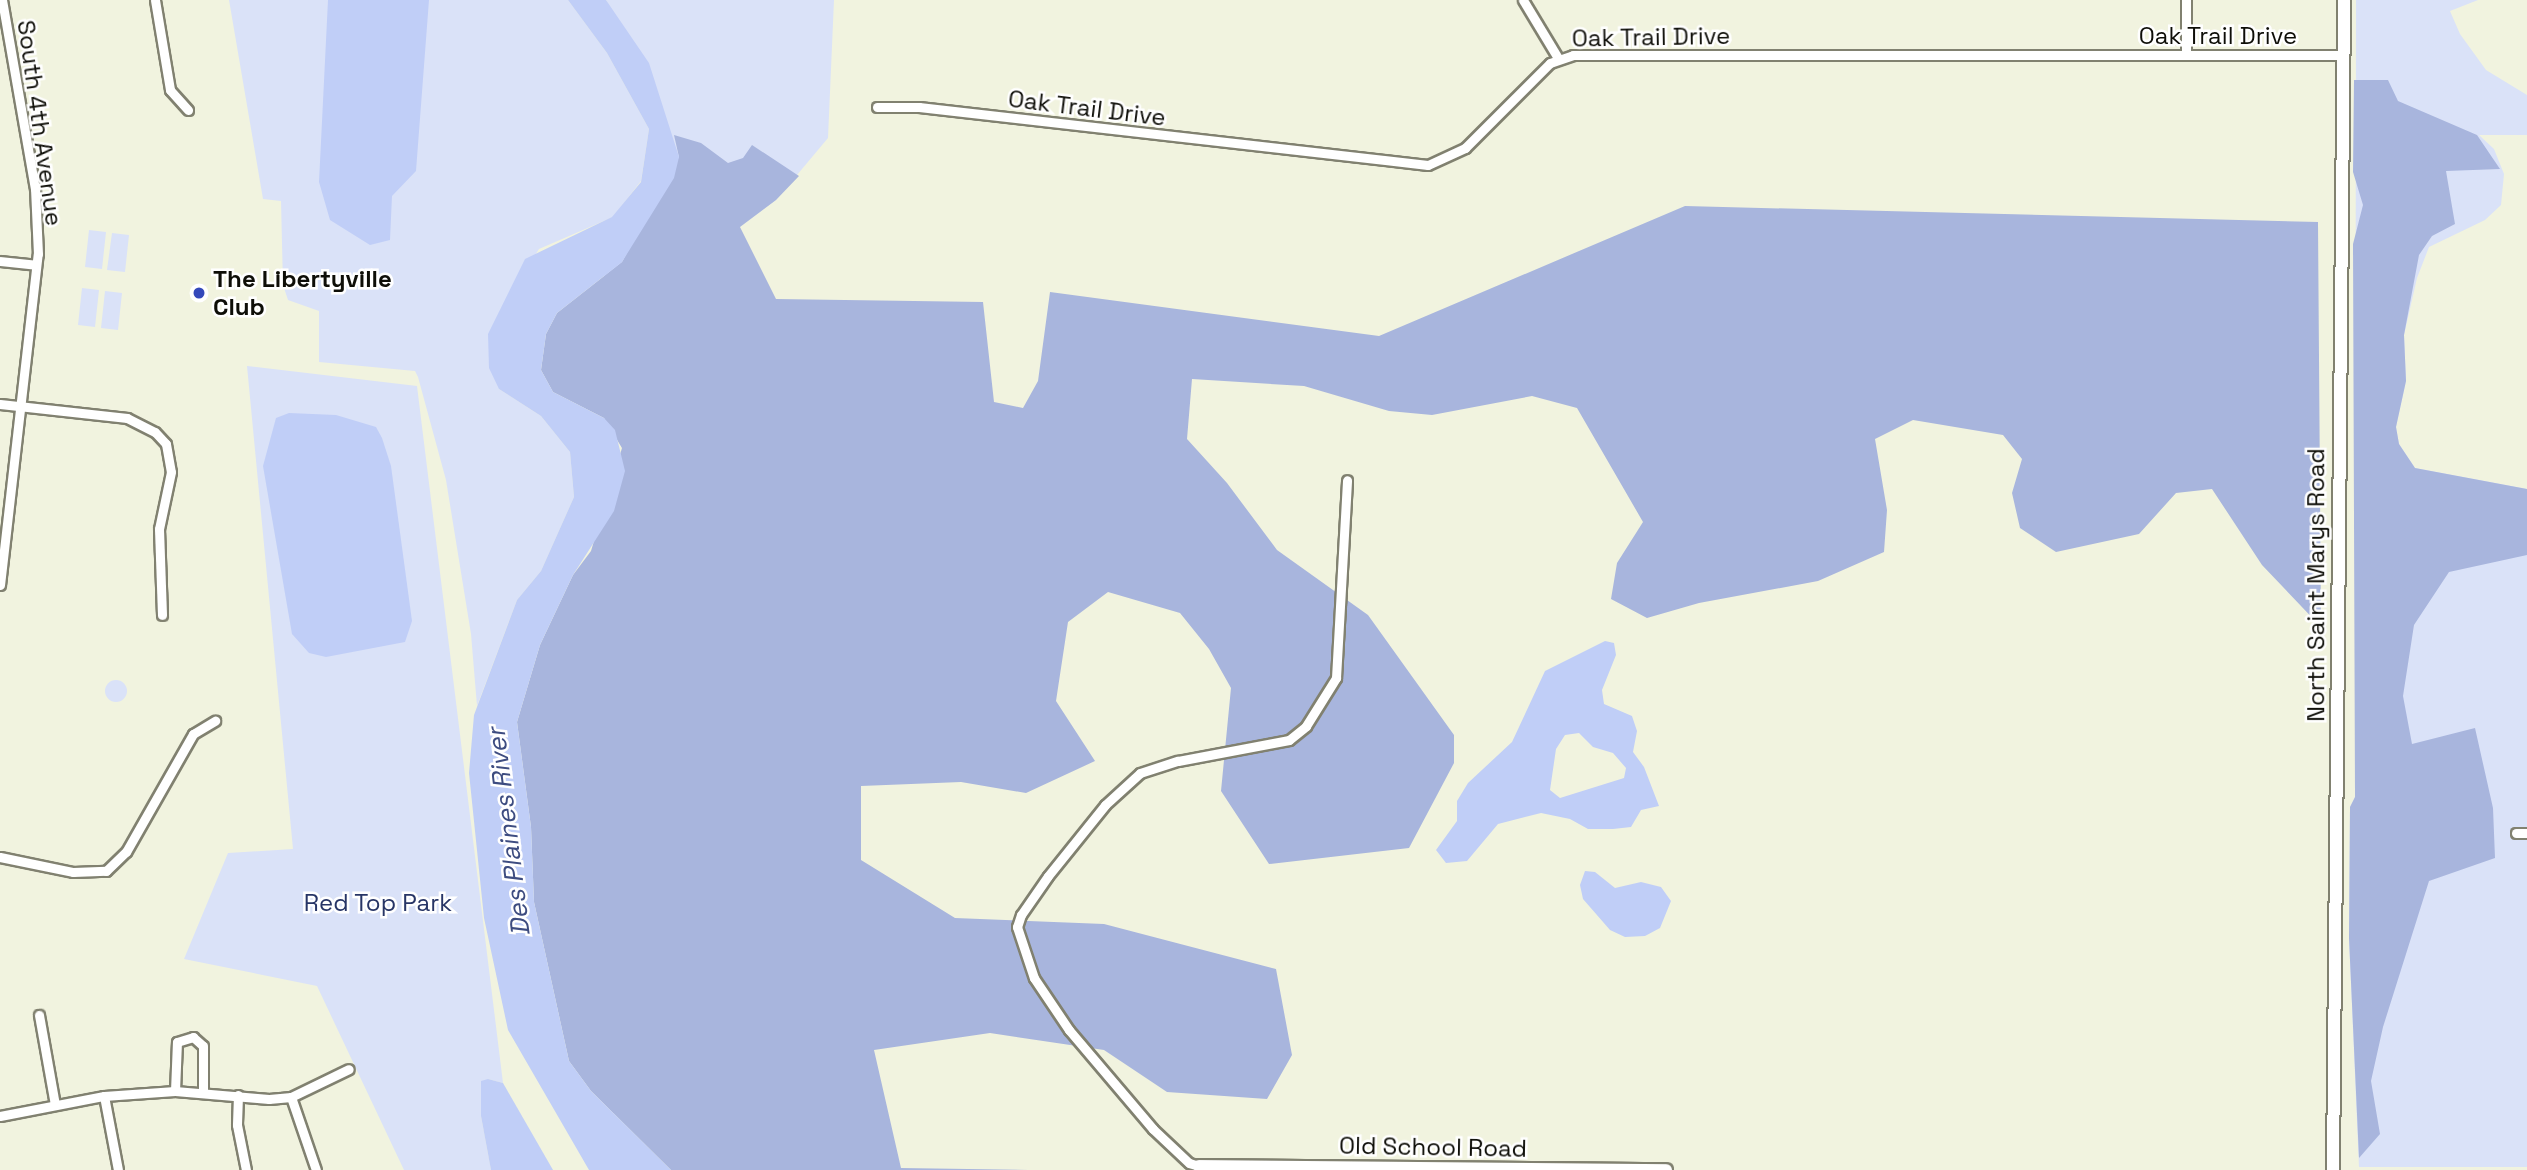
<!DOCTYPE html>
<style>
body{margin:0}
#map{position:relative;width:2527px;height:1170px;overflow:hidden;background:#f1f3df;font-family:"Space Grotesk",sans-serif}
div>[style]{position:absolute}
.green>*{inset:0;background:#dae2f8}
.round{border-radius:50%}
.forest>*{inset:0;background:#a8b5dd}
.water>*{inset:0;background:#c0cef7}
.roads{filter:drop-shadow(2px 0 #818170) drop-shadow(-2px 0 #818170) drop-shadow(0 2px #818170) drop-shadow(0 -2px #818170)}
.street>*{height:9px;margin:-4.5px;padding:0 4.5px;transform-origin:4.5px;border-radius:4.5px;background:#fff}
.secondary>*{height:12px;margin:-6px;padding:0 6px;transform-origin:6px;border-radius:6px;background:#fff}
.dots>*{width:19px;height:19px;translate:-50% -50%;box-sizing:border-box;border:4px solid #fff;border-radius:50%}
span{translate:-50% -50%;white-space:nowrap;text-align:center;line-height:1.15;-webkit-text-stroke:5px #fff;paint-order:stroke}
.street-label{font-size:24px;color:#0e0e08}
.poi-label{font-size:24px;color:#0e0e08;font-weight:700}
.left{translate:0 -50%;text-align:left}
.park-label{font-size:24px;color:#273566}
.water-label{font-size:26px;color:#3d4c80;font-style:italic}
</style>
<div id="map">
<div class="green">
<i style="clip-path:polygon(229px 0,568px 0,607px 53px,649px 129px,641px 181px,613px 217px,539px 249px,500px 310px,499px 389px,541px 416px,570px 452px,574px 497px,541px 571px,517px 600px,477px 706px,471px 634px,446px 480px,418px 377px,415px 371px,319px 362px,319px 311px,288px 300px,283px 285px,281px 201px,263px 199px)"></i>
<i style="clip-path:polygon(606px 0,834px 0,828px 138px,776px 200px,740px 226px,622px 448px,604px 418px,604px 271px,622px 262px,674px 179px,618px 22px)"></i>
<i style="clip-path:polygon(2356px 0,2478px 0,2450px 11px,2460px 34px,2486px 70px,2527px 95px,2527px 135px,2479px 135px,2494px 149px,2504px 174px,2501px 205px,2485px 220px,2429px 247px,2417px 278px,2404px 335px,2406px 381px,2396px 427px,2399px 444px,2415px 468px,2527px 489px,2527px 1167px,2359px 1167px,2349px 938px,2350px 807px,2355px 797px)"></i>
<i style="clip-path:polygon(89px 230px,106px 232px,102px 269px,85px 267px)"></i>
<i style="clip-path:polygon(112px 233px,129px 235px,125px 272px,107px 270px)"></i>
<i style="clip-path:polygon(82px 288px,99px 290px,95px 327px,78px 325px)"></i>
<i style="clip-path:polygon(105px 291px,122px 293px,118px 330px,101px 328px)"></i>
<i style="clip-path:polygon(247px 366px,417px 386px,503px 1083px,488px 1079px,481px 1116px,491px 1170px,404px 1170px,317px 986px,184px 959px,228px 853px,293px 849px)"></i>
<i class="round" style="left:105px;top:680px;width:22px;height:22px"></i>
</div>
<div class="forest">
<i style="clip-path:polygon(2354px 80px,2388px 80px,2398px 101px,2477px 135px,2500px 169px,2446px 171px,2455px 224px,2432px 236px,2419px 255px,2404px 335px,2406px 381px,2396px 427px,2399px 444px,2415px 468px,2527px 489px,2527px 555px,2449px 572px,2414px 625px,2403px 696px,2412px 744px,2475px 728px,2493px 808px,2495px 858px,2429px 881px,2383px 1027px,2371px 1081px,2380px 1134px,2359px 1158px,2349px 938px,2350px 807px,2355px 797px,2353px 244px,2363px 205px,2353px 172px)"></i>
<i style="clip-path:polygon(674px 135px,701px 143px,728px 163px,743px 158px,752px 145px,799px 176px,776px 200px,740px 227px,776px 299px,983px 302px,994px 402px,1023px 408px,1038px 381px,1050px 292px,1379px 336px,1685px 206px,2318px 222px,2321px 627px,2262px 565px,2212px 489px,2176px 493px,2139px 534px,2056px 552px,2020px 528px,2012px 493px,2022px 459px,2003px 435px,1913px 420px,1875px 439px,1887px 510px,1884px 552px,1818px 581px,1699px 603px,1647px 618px,1611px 599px,1617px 563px,1643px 522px,1577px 408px,1532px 396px,1432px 415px,1389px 411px,1304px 386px,1192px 379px,1187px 439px,1227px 483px,1277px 550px,1368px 615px,1454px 735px,1454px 763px,1409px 848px,1269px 864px,1221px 791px,1231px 688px,1209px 649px,1180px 613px,1108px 592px,1068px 622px,1056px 701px,1095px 761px,1026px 793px,961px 782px,861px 786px,861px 860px,955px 918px,1104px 924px,1276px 969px,1292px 1055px,1267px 1099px,1167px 1092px,1104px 1050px,990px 1033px,874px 1050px,901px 1168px,1028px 1170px,671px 1170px,591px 1091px,569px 1061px,534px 902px,531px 827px,517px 722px,540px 645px,573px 575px,591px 551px,622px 448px,604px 418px,553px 392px,541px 370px,546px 334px,557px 313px,622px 262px,679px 157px)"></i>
</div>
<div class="water">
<i style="clip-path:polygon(328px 0,429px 0,416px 171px,392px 196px,390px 240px,370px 245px,330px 220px,319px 182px)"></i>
<i style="clip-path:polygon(568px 0,606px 0,649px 63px,679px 157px,674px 178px,622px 262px,557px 313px,546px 334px,541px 370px,553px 392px,604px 418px,615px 430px,625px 471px,614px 511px,573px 575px,540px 645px,517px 722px,531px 827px,534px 902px,569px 1061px,591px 1091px,671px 1170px,589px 1170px,508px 1030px,484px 918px,469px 773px,474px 715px,517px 600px,541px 571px,574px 497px,570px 452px,541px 416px,499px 389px,489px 368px,488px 334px,525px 259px,612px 217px,641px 182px,649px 129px,607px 53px)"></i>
<i style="clip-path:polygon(289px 413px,336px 415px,376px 427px,382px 438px,391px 466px,412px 621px,405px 642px,326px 657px,309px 653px,292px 634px,263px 466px,276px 418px)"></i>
<i style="clip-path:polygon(evenodd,1605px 641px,1614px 643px,1616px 655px,1602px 690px,1604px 704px,1632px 716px,1637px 731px,1633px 752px,1644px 767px,1659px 806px,1641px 810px,1631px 827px,1613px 829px,1588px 829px,1570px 819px,1541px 813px,1498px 824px,1467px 861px,1446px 863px,1436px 850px,1457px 821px,1457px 801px,1468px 783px,1512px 742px,1545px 671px,1605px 641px,1579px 733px,1593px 747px,1613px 753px,1626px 768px,1624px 778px,1560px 798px,1550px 790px,1556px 749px,1565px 735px,1579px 733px)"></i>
<i style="clip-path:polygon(1585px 871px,1595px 872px,1615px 888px,1641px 882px,1661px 887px,1671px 901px,1660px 928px,1645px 936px,1625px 937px,1610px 930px,1583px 899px,1580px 885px)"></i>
<i style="clip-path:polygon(488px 1079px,503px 1083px,553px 1170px,491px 1170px,481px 1116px,481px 1081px)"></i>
</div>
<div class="roads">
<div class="street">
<i style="left:155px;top:0;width:91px;rotate:80.5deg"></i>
<i style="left:170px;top:90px;width:27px;rotate:48deg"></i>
<i style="left:1523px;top:0;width:68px;rotate:58.9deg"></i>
<i style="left:2186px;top:55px;width:55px;rotate:-90deg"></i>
<i style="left:877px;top:107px;width:42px"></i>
<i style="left:919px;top:107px;width:512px;rotate:6.5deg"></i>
<i style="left:1428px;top:165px;width:41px;rotate:-24.7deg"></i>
<i style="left:1465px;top:148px;width:120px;rotate:-45deg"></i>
<i style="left:1550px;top:63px;width:24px;rotate:-19deg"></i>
<i style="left:1573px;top:55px;width:770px"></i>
<i style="left:0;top:261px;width:36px;rotate:6deg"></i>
<i style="left:0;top:404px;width:128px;rotate:6.3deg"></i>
<i style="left:127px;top:418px;width:31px;rotate:27deg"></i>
<i style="left:155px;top:432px;width:16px;rotate:47deg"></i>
<i style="left:166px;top:444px;width:28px;rotate:80deg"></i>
<i style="left:171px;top:472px;width:58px;rotate:101.9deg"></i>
<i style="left:159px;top:529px;width:86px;rotate:88deg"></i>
<i style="left:0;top:585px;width:333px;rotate:-83.5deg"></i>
<i style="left:38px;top:254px;width:65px;rotate:-92.6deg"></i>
<i style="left:35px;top:189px;width:192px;rotate:-99.9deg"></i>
<i style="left:2516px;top:833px;width:11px"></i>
<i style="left:0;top:857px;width:75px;rotate:11.6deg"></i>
<i style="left:73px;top:872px;width:33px;rotate:-2deg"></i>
<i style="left:106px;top:871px;width:28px;rotate:-44deg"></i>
<i style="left:126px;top:852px;width:136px;rotate:-60.4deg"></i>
<i style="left:193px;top:734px;width:26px;rotate:-31deg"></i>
<i style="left:39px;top:1015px;width:91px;rotate:79.9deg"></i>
<i style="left:175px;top:1091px;width:49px;rotate:-87.7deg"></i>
<i style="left:177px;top:1042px;width:17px;rotate:-17deg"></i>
<i style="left:193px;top:1037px;width:13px;rotate:42deg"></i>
<i style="left:203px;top:1046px;width:44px;rotate:90deg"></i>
<i style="left:238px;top:1095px;width:30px;rotate:92deg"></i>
<i style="left:237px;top:1125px;width:46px;rotate:78.7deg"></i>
<i style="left:104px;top:1096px;width:75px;rotate:79.3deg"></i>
<i style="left:291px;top:1097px;width:77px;rotate:71.1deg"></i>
<i style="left:0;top:1116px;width:106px;rotate:-10.9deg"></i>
<i style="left:104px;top:1096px;width:71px;rotate:-4deg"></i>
<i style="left:175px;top:1091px;width:94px;rotate:4.9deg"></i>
<i style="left:269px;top:1099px;width:22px;rotate:-5deg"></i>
<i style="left:291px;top:1097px;width:64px;rotate:-25.8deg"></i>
<i style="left:1199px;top:1166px;width:10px;rotate:-163deg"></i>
<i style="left:1189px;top:1163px;width:50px;rotate:-136.6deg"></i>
<i style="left:1153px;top:1129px;width:130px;rotate:-130.3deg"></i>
<i style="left:1069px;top:1030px;width:63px;rotate:-123.9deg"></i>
<i style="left:1034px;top:978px;width:54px;rotate:-108.4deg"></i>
<i style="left:1017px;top:927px;width:13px;rotate:-72deg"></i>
<i style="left:1021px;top:915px;width:47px;rotate:-55.3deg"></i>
<i style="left:1048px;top:876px;width:91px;rotate:-51.2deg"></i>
<i style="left:1105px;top:805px;width:47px;rotate:-42.4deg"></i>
<i style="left:1140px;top:773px;width:40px;rotate:-18deg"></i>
<i style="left:1178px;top:761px;width:113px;rotate:-10.7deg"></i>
<i style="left:1289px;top:740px;width:22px;rotate:-39deg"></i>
<i style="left:1306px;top:726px;width:57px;rotate:-58deg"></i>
<i style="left:1336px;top:678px;width:198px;rotate:-86.8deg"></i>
</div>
<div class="secondary">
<i style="left:1199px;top:1166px;width:467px;rotate:0.5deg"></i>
<i style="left:2333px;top:1170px;width:1170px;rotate:-89.46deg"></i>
</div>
</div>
<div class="dots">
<i style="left:199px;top:293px;background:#3448ba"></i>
</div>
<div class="street-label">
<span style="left:2218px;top:36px">Oak Trail Drive</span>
<span style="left:1651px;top:37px;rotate:-1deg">Oak Trail Drive</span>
<span style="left:1087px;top:108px;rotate:7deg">Oak Trail Drive</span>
<span style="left:40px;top:123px;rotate:82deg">South 4th Avenue</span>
<span style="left:2316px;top:585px;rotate:-90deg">North Saint Marys Road</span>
<span style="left:1433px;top:1147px;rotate:1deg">Old School Road</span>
</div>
<div class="poi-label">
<span class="left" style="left:213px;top:293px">The Libertyville<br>Club</span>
</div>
<div class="park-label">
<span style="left:378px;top:903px">Red Top Park</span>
</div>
<div class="water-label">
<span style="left:509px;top:832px;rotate:-97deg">Des Plaines River</span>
</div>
</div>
